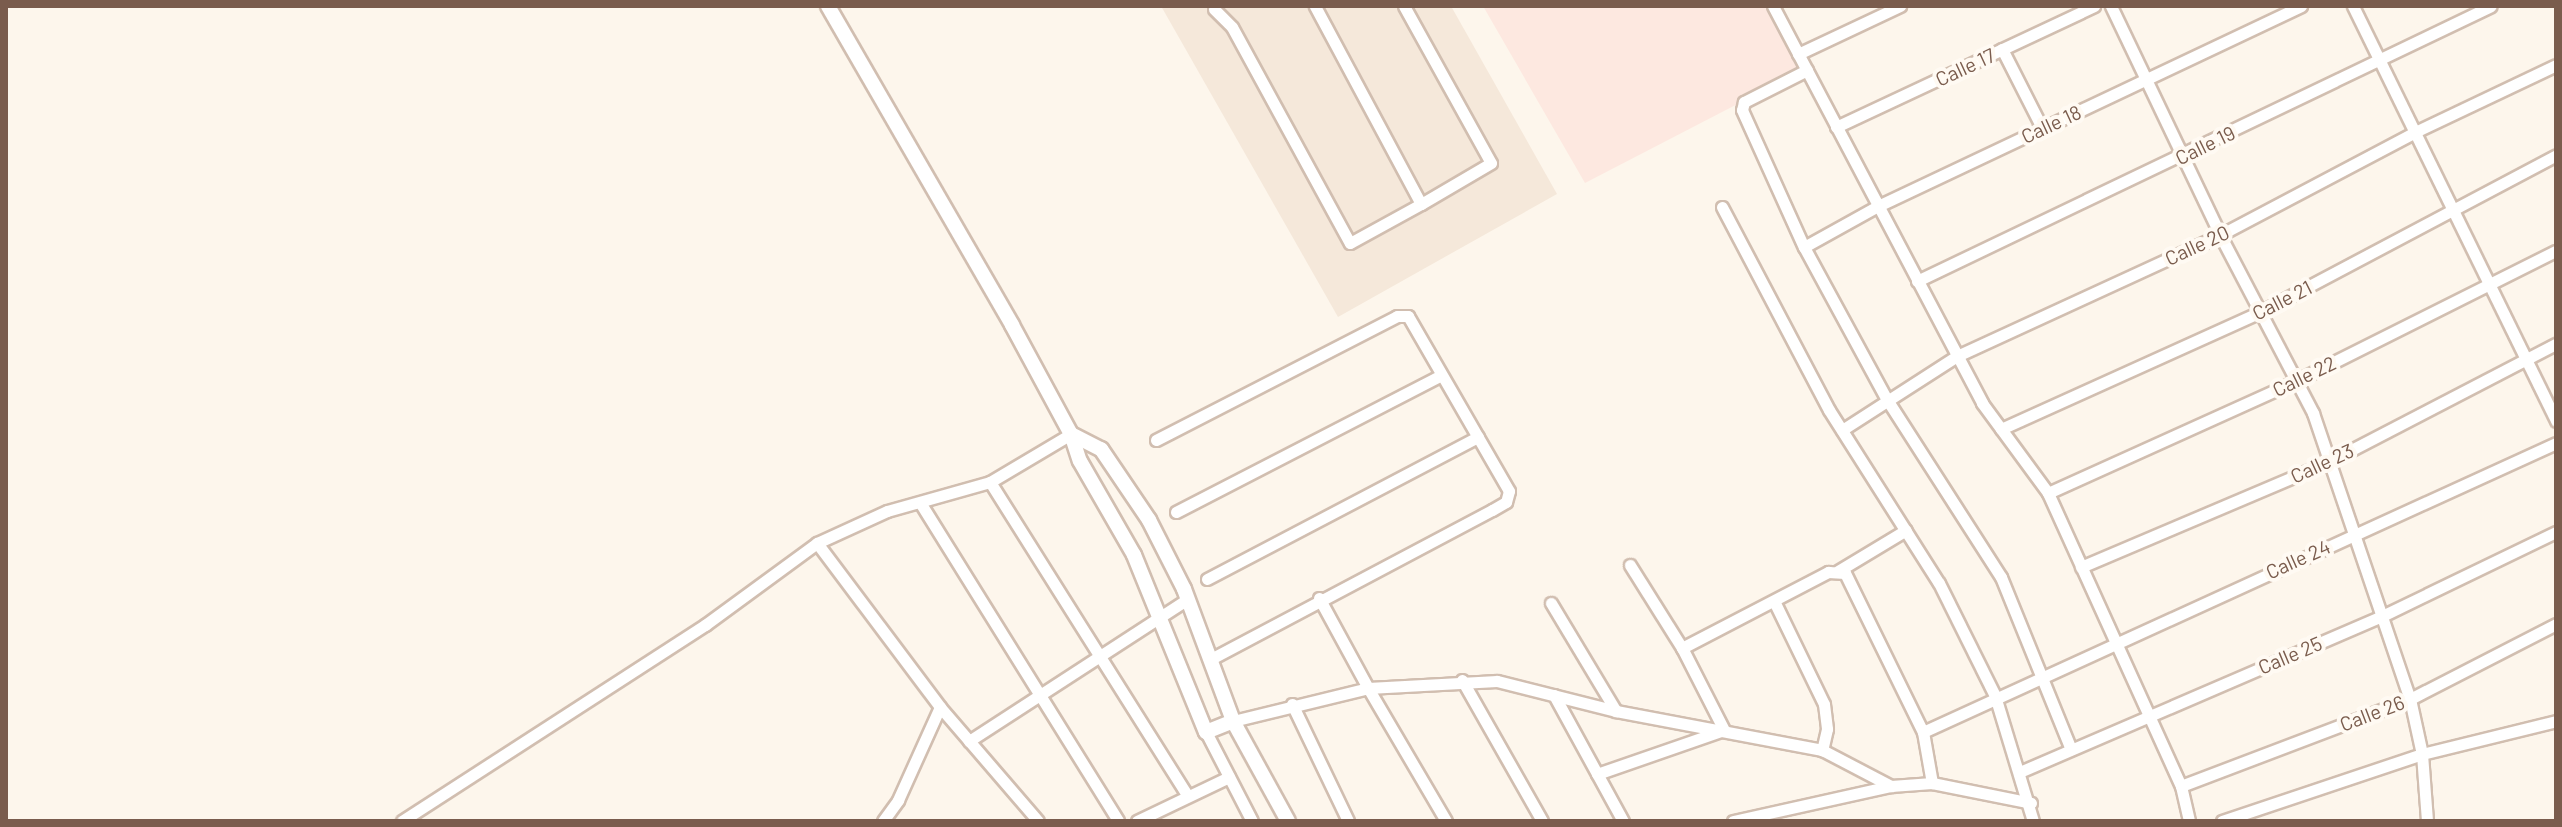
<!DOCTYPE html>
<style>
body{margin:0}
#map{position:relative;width:2562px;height:827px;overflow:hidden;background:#fdf6ec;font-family:Barlow,sans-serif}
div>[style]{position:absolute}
.residential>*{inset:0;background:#f5e8da}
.commercial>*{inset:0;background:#fde8e0}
.roads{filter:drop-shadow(2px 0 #d1beb0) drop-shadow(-2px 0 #d1beb0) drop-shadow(0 2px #d1beb0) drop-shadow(0 -2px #d1beb0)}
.minor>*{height:11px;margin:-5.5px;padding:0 5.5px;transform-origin:5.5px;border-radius:5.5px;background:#fff}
.tertiary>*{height:14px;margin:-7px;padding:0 7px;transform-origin:7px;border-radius:7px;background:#fff}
span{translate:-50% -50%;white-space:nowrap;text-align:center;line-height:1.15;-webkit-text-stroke:8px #fffaf3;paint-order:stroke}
.street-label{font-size:20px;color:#7a5c4d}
.frame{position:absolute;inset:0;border:8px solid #7a5c4d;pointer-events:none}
</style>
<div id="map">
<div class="residential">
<i style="clip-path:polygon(1161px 6px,1451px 6px,1557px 194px,1338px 317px)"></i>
</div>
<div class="commercial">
<i style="clip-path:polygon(1483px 6px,1772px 6px,1805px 69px,1585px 183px)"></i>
</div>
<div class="roads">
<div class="minor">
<i style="left:1404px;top:6px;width:179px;rotate:61deg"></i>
<i style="left:1491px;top:163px;width:81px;rotate:149.6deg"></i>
<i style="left:1773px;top:6px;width:449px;rotate:62.2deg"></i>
<i style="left:1982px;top:403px;width:112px;rotate:53.7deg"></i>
<i style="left:2048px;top:493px;width:322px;rotate:65.6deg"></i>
<i style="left:2181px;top:786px;width:36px;rotate:77deg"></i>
<i style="left:2111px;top:6px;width:254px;rotate:64.5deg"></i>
<i style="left:2220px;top:235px;width:201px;rotate:62.4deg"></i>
<i style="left:2313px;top:413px;width:302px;rotate:71.3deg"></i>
<i style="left:2410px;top:699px;width:56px;rotate:77.7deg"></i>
<i style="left:2422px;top:754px;width:67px;rotate:85.7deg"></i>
<i style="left:2353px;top:6px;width:462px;rotate:63.9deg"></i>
<i style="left:1214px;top:9px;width:25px;rotate:45deg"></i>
<i style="left:1232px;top:27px;width:246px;rotate:61.4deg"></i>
<i style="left:1350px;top:243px;width:81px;rotate:-28.8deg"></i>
<i style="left:1421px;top:204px;width:225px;rotate:-118.2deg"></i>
<i style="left:2002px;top:49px;width:89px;rotate:63.1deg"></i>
<i style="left:1798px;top:54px;width:113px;rotate:-25.2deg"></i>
<i style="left:1807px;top:70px;width:71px;rotate:153.1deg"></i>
<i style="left:1744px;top:102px;width:8px;rotate:104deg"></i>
<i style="left:1742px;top:110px;width:150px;rotate:65.7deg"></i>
<i style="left:1804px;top:247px;width:172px;rotate:61.5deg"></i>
<i style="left:1886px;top:398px;width:213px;rotate:57.3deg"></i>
<i style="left:2001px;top:577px;width:186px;rotate:67.9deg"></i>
<i style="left:1836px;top:127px;width:285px;rotate:-25.1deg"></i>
<i style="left:1722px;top:207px;width:229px;rotate:62.2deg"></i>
<i style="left:1829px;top:410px;width:205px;rotate:57.6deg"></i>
<i style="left:1939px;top:583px;width:126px;rotate:63.6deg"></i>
<i style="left:1995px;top:696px;width:131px;rotate:73.1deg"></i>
<i style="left:1804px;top:247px;width:85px;rotate:-29deg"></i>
<i style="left:1878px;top:206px;width:468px;rotate:-25.3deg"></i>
<i style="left:1917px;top:281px;width:636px;rotate:-25.6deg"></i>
<i style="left:2001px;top:429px;width:284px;rotate:-24.3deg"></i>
<i style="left:2260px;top:312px;width:335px;rotate:-27.9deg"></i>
<i style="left:1842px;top:430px;width:137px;rotate:-32.8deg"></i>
<i style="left:1957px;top:356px;width:289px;rotate:-24.7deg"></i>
<i style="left:2220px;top:235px;width:221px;rotate:-27.8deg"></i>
<i style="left:2415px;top:132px;width:156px;rotate:-25.4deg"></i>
<i style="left:1156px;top:440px;width:271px;rotate:-27.2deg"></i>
<i style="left:1397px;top:316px;width:11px"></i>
<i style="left:1408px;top:316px;width:202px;rotate:60deg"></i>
<i style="left:1509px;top:491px;width:11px;rotate:105deg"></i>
<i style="left:1506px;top:502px;width:16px;rotate:150deg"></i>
<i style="left:1492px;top:510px;width:319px;rotate:152.1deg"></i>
<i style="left:990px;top:482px;width:371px;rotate:57.8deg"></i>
<i style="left:2048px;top:493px;width:272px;rotate:-24.3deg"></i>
<i style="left:2296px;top:381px;width:291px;rotate:-26.6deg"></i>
<i style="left:921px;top:504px;width:373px;rotate:58.1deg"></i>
<i style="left:1176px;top:512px;width:298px;rotate:-27.3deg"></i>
<i style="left:817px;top:543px;width:205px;rotate:53.1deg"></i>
<i style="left:940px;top:707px;width:150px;rotate:49.3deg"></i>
<i style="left:2081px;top:567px;width:268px;rotate:-23deg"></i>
<i style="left:2328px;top:462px;width:257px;rotate:-27.4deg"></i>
<i style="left:1838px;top:571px;width:79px;rotate:-31.1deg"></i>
<i style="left:1207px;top:579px;width:306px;rotate:-27.7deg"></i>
<i style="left:1319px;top:598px;width:102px;rotate:61.4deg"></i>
<i style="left:1368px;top:688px;width:129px;rotate:-3.1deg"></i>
<i style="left:1497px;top:681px;width:123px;rotate:14.1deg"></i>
<i style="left:1616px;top:711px;width:210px;rotate:10.7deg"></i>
<i style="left:1822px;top:750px;width:78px;rotate:27.6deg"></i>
<i style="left:1774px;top:601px;width:114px;rotate:64.1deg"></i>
<i style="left:1824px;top:704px;width:25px;rotate:83deg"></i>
<i style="left:1827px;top:729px;width:22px;rotate:103deg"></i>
<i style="left:1551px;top:603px;width:126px;rotate:59deg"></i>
<i style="left:1682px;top:648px;width:165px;rotate:-27.5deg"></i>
<i style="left:1828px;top:572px;width:17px;rotate:3deg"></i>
<i style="left:1845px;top:573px;width:177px;rotate:63.9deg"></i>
<i style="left:1923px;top:732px;width:52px;rotate:80deg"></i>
<i style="left:1462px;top:680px;width:162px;rotate:60.4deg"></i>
<i style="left:1554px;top:695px;width:144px;rotate:61.3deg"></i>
<i style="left:1292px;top:704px;width:130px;rotate:64.4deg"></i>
<i style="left:1233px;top:721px;width:139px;rotate:-13.7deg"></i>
<i style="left:1368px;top:688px;width:154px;rotate:59.6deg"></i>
<i style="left:1206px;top:732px;width:100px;rotate:62.7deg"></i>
<i style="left:1923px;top:732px;width:696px;rotate:-24.54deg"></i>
<i style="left:969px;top:741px;width:261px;rotate:-33deg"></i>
<i style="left:2022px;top:771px;width:390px;rotate:-23.3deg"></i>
<i style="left:2380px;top:617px;width:195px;rotate:-25.8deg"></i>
<i style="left:1597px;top:774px;width:134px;rotate:-19.1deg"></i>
<i style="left:1724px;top:730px;width:92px;rotate:-117.1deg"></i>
<i style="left:1682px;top:648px;width:98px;rotate:-122.1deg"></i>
<i style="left:2181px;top:786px;width:245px;rotate:-20.8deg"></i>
<i style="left:2410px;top:699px;width:164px;rotate:-27.2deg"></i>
<i style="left:402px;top:821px;width:361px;rotate:-32.9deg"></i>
<i style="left:705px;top:625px;width:139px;rotate:-36.2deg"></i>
<i style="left:817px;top:543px;width:77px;rotate:-24.6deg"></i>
<i style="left:887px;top:511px;width:107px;rotate:-15.7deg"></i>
<i style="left:990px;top:482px;width:94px;rotate:-30.7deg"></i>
<i style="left:883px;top:821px;width:26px;rotate:-54deg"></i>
<i style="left:898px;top:800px;width:102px;rotate:-65.7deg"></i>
<i style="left:1137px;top:821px;width:102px;rotate:-25.6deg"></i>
<i style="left:1733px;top:821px;width:162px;rotate:-12.5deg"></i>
<i style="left:1891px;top:786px;width:41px;rotate:-4.2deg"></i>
<i style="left:1932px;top:783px;width:101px;rotate:11.4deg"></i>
<i style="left:2222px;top:821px;width:211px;rotate:-18.5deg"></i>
<i style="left:2422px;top:754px;width:138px;rotate:-13.8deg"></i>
</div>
<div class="tertiary">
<i style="left:828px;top:6px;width:368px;rotate:60deg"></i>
<i style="left:1012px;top:325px;width:124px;rotate:61.6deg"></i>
<i style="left:1071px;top:434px;width:28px;rotate:72deg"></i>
<i style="left:1080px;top:461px;width:108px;rotate:60.1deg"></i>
<i style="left:1134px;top:555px;width:191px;rotate:67.9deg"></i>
<i style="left:1206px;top:732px;width:29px;rotate:-22deg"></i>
<i style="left:1071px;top:434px;width:34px;rotate:27deg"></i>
<i style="left:1101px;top:449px;width:86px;rotate:55.9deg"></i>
<i style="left:1149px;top:520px;width:77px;rotate:63.1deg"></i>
<i style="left:1184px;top:589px;width:141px;rotate:69.6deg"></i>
<i style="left:1233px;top:721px;width:114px;rotate:61.2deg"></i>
</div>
</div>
<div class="street-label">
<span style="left:1965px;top:67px;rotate:-25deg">Calle 17</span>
<span style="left:2051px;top:124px;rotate:-25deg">Calle 18</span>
<span style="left:2205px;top:145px;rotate:-26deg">Calle 19</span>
<span style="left:2197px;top:245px;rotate:-25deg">Calle 20</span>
<span style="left:2282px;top:300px;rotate:-27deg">Calle 21</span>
<span style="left:2304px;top:376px;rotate:-26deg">Calle 22</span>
<span style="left:2322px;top:463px;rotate:-25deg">Calle 23</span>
<span style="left:2298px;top:559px;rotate:-24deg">Calle 24</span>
<span style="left:2290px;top:655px;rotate:-23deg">Calle 25</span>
<span style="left:2372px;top:713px;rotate:-21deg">Calle 26</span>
</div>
<div class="frame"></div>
</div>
